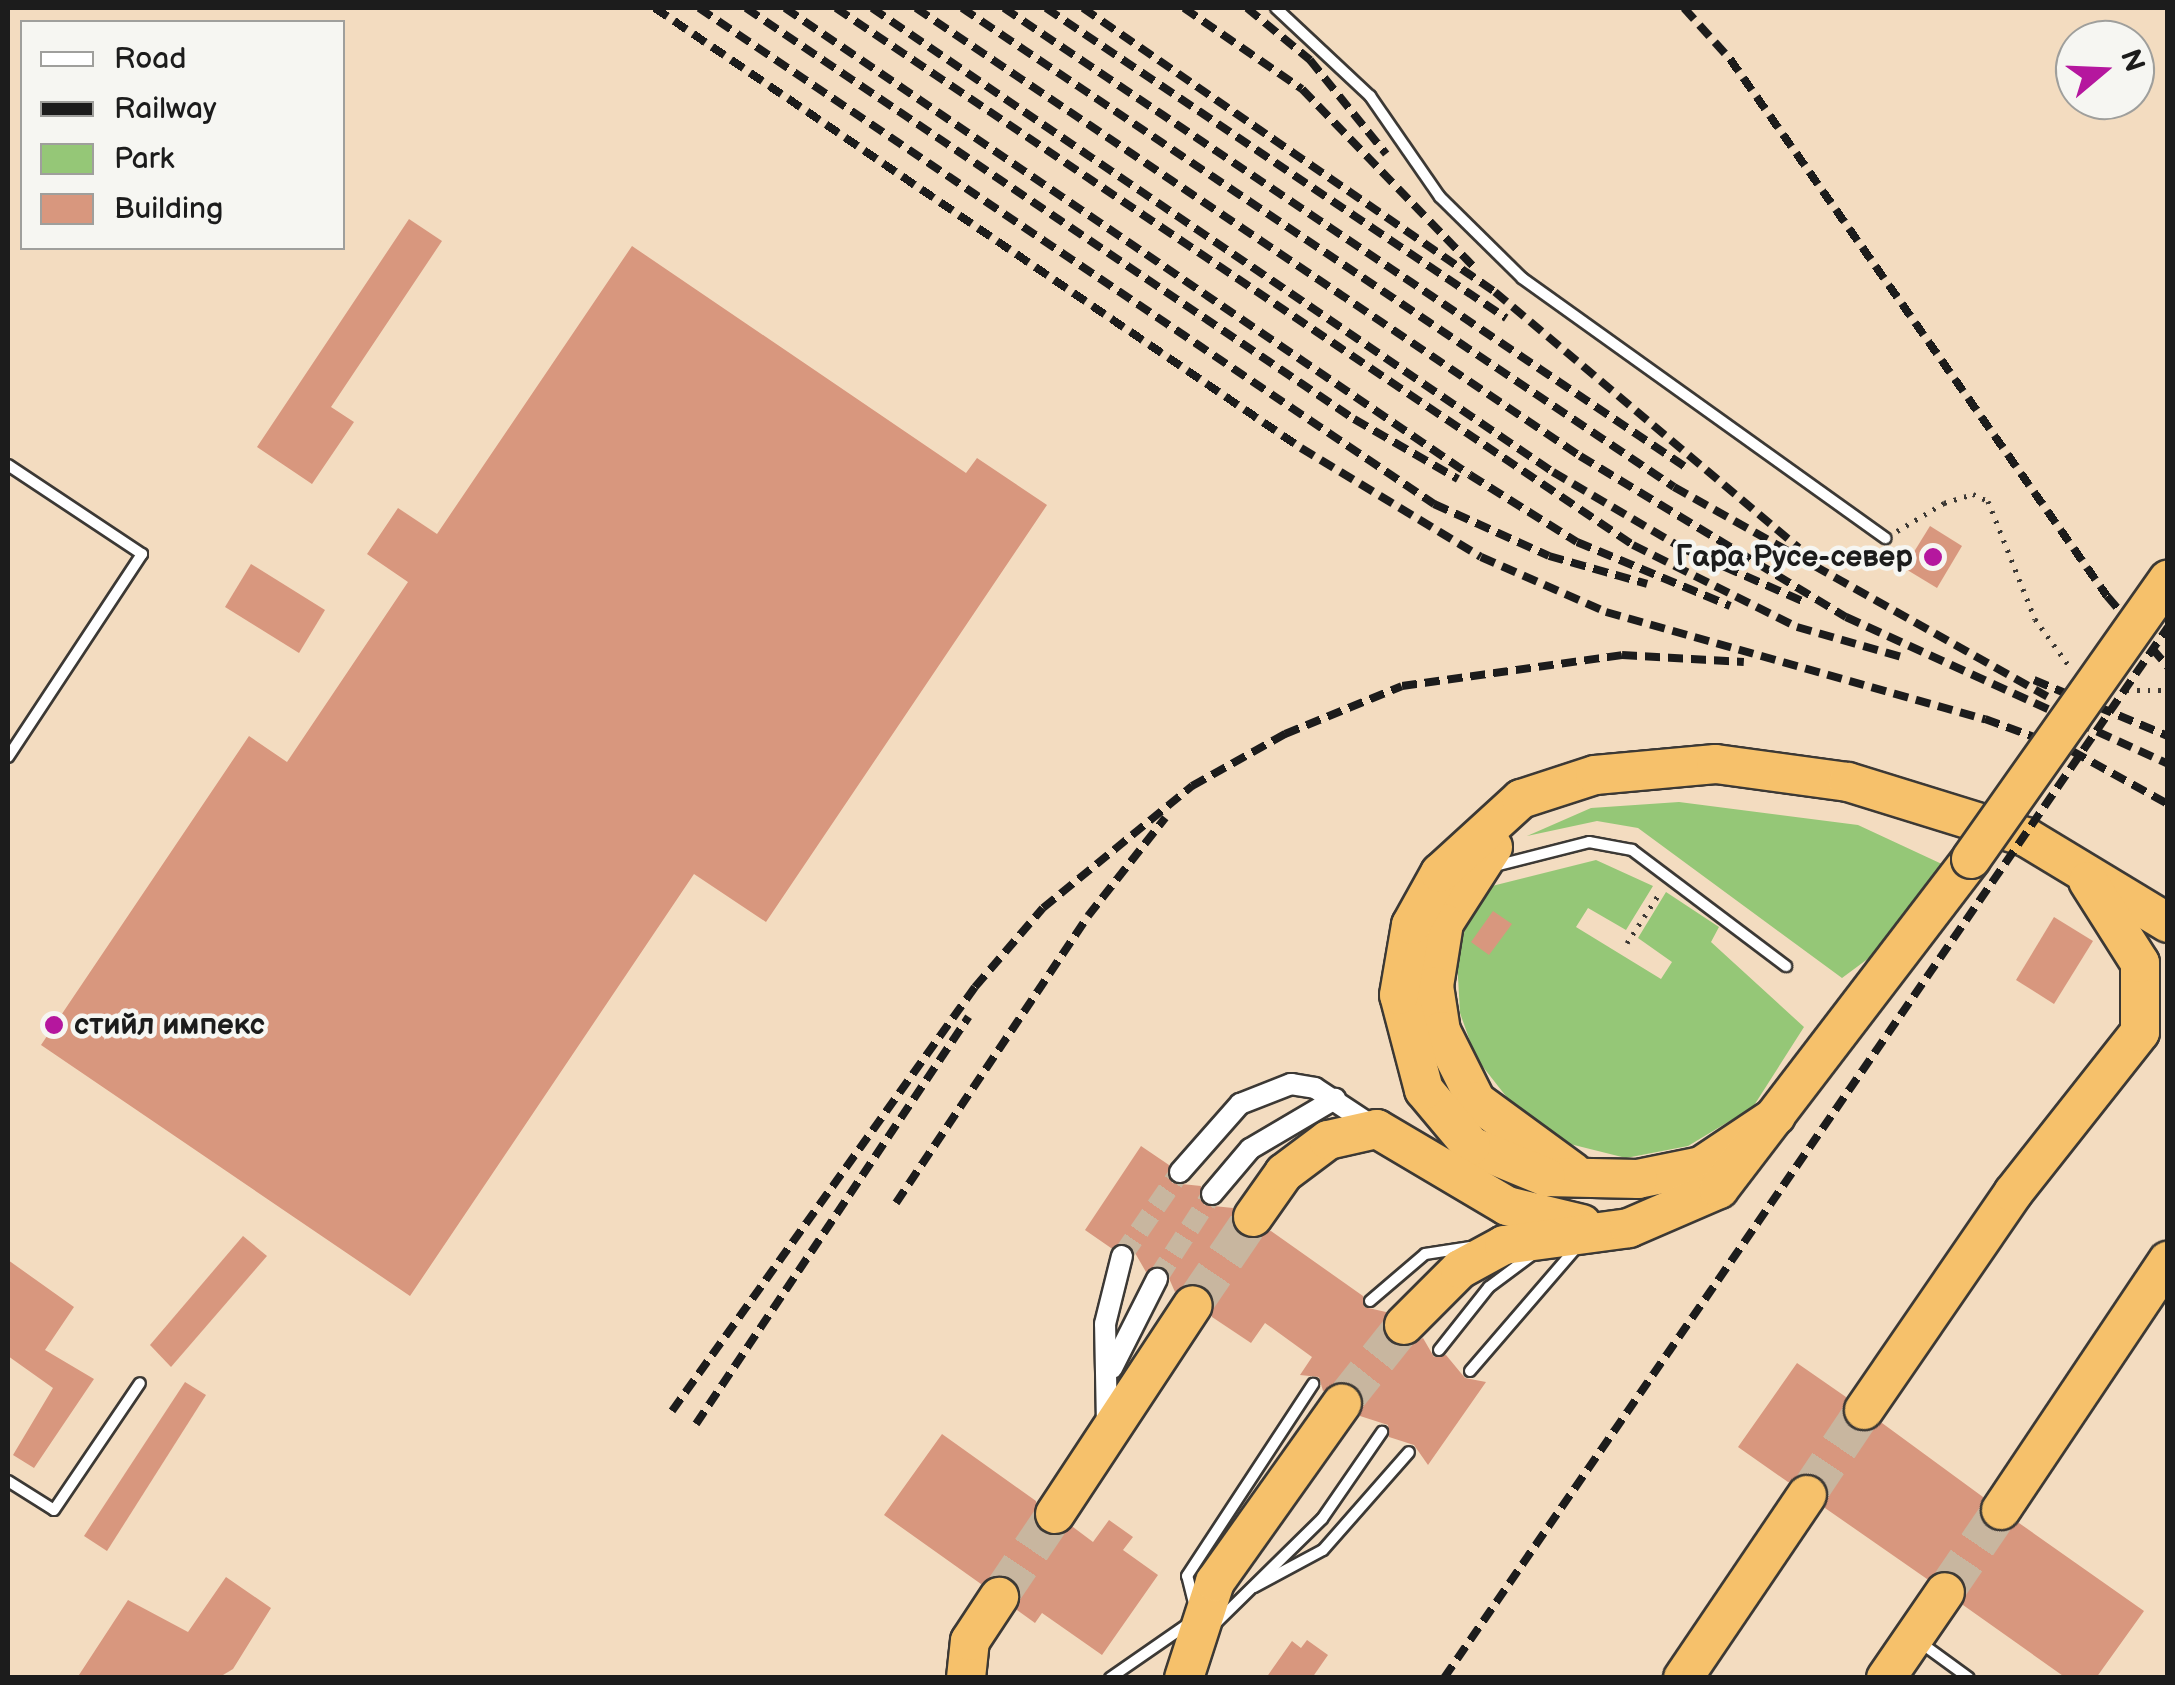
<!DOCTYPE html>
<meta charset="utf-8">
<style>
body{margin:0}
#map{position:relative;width:2175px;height:1685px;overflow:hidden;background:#f3dcc0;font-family:"Balsamiq Sans",sans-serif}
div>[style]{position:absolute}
.green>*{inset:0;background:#95c777}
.building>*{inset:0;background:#d8977e}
.street-tunnel>*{height:20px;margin-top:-10px;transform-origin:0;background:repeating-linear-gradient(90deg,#c8b69f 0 20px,transparent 0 30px)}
.highway-tunnel>*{height:38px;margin-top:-19px;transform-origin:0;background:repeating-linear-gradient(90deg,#c8b69f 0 38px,transparent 0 57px)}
.path>*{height:5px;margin-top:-2.5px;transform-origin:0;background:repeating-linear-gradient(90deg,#3c3935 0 2.5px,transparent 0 10.5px)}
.roads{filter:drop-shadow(2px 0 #3c3935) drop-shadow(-2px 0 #3c3935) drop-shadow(0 2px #3c3935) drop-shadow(0 -2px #3c3935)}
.lane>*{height:10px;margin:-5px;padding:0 5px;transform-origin:5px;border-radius:5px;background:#fff}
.street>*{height:20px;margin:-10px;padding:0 10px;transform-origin:10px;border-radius:10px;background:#fff}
.highway>*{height:38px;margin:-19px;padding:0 19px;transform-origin:19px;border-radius:19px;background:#f6c16b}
.rail>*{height:8px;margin-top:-4px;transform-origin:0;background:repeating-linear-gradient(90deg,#1c1c1c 0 15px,transparent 0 23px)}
.bridges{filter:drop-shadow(2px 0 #3c3935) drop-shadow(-2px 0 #3c3935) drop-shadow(0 2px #3c3935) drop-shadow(0 -2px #3c3935)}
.highway-bridge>*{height:38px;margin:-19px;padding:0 19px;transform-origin:19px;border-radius:19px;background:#f6c16b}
.dots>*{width:28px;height:28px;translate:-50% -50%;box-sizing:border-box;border:5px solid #f6f6f2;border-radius:50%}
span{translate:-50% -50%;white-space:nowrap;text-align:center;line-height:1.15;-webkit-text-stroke:9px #f6f6f2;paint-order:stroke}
.poi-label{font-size:30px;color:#1c1c1c;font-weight:700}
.right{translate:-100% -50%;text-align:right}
.left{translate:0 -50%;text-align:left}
.frame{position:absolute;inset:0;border:10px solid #1c1c1c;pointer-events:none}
.legend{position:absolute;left:20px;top:20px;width:325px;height:230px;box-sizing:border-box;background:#f6f6f2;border:2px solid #9f9f9c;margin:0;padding:12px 18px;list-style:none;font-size:30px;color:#1c1c1c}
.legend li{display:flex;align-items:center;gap:20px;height:50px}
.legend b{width:50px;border:2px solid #9f9f9c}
.north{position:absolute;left:2055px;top:20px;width:100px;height:100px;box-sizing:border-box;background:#f6f6f2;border:2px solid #9f9f9c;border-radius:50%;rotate:71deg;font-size:28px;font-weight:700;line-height:40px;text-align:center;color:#1c1c1c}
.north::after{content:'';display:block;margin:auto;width:35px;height:45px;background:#b5179e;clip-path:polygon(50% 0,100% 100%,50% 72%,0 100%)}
</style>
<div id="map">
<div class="green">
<i style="clip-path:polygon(1679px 802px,1858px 825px,1944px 865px,1896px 938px,1842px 978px,1638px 828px,1597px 821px,1527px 836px,1591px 808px)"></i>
<i style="clip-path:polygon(1596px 860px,1653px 886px,1626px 930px,1588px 908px,1576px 927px,1661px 979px,1672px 962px,1638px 938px,1666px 892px,1719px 927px,1711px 942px,1804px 1027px,1753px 1107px,1688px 1146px,1626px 1158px,1566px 1143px,1516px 1109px,1476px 1058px,1460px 1013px,1457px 959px,1470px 910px,1488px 887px)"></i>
</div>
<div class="building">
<i style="clip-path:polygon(409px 219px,442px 241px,331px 407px,354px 422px,312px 484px,257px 447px)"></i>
<i style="clip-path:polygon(632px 246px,966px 473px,977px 458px,1047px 505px,766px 922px,694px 874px,410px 1296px,41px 1045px,249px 736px,287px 762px,408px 582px,367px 554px,398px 508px,437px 534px)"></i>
<i style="clip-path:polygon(1930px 526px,1962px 546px,1937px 588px,1904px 568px)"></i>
<i style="clip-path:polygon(251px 564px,325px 610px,299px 653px,225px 607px)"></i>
<i style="clip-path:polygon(1493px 911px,1512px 924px,1489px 955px,1471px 942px)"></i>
<i style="clip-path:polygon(2054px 917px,2093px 941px,2054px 1004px,2016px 980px)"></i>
<i style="clip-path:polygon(1141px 1146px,1169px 1165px,1172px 1183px,1201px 1186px,1204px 1205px,1233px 1208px,1241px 1236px,1271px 1231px,1363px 1296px,1364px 1307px,1386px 1312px,1389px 1342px,1409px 1347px,1423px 1338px,1434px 1357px,1446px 1355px,1465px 1378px,1486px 1382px,1428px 1465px,1414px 1445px,1389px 1437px,1388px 1425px,1360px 1416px,1354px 1384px,1323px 1391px,1319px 1377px,1300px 1375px,1312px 1357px,1265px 1323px,1251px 1343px,1212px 1317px,1206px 1287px,1175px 1292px,1164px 1267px,1146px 1272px,1131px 1246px,1111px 1248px,1085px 1230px)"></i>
<i style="clip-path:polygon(243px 1236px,267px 1256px,171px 1367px,150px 1345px)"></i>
<i style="clip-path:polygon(8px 1260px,74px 1307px,45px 1350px,94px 1379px,34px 1468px,13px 1455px,53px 1388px,8px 1356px)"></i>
<i style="clip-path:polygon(1797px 1363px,1846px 1397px,1851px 1428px,1882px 1423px,1983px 1497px,1988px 1528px,2019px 1523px,2144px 1611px,2096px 1678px,2066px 1678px,1963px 1605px,1958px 1574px,1927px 1579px,1825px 1508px,1819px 1476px,1788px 1482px,1738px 1447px)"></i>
<i style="clip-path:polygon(185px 1382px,206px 1395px,107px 1551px,84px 1536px)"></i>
<i style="clip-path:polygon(942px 1434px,1036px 1501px,1043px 1533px,1073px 1527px,1093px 1542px,1109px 1520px,1133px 1537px,1123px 1550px,1158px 1575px,1102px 1655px,1042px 1613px,1035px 1623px,1017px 1610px,1010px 1578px,981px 1584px,884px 1515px)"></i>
<i style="clip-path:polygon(226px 1577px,271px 1608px,233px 1669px,218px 1678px,77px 1678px,128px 1600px,188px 1632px)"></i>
<i style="clip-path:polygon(1307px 1640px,1328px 1655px,1312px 1678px,1266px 1678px,1292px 1641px,1301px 1648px)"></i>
</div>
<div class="street-tunnel">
<i style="left:1122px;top:1256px;width:102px;rotate:-55.4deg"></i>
<i style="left:1157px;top:1279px;width:101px;rotate:-57.1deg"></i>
</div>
<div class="highway-tunnel">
<i style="left:1193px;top:1305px;width:107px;rotate:-55.7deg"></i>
<i style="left:1342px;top:1403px;width:100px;rotate:-51.5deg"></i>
<i style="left:1807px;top:1495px;width:102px;rotate:-56.2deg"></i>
<i style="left:1945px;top:1592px;width:99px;rotate:-55.7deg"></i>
<i style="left:999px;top:1597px;width:100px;rotate:-56deg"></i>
</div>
<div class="path">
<i style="left:1897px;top:531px;width:55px;rotate:-30.8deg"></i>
<i style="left:1944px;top:503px;width:30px;rotate:-17deg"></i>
<i style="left:1973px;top:494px;width:17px;rotate:25deg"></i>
<i style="left:1988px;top:501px;width:127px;rotate:68.3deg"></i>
<i style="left:2035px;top:619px;width:59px;rotate:53.9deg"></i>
<i style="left:2127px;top:690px;width:41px"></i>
<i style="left:1627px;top:943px;width:59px;rotate:-56.9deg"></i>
</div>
<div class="roads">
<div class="lane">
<i style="left:1276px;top:8px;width:129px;rotate:43.1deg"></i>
<i style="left:1370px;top:96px;width:123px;rotate:55.3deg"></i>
<i style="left:1440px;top:197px;width:115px;rotate:44.6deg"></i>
<i style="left:1522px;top:278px;width:447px;rotate:35.6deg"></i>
<i style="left:8px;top:465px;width:161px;rotate:33.6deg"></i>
<i style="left:142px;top:554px;width:243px;rotate:123.4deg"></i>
<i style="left:1495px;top:866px;width:97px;rotate:-14.3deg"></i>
<i style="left:1589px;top:842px;width:44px;rotate:10.5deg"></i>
<i style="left:1632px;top:850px;width:193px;rotate:37deg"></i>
<i style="left:1370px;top:1301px;width:72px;rotate:-40.5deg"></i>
<i style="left:1425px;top:1254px;width:46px;rotate:-8.8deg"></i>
<i style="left:1439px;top:1350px;width:80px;rotate:-51.6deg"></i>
<i style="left:1489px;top:1287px;width:54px;rotate:-36.7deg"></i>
<i style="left:1470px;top:1371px;width:164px;rotate:-49.2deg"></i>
<i style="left:8px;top:1481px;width:54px;rotate:32.2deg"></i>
<i style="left:54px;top:1510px;width:153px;rotate:-55.9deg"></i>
<i style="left:1254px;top:1587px;width:78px;rotate:-28.2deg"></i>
<i style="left:1323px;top:1550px;width:130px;rotate:-48.7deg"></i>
<i style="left:1195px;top:1607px;width:32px;rotate:-104deg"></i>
<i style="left:1187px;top:1576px;width:230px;rotate:-56.7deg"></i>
<i style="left:1215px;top:1624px;width:150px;rotate:-44.5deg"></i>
<i style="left:1322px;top:1519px;width:106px;rotate:-55.4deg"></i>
<i style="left:1921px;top:1643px;width:59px;rotate:36.1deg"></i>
<i style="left:1110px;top:1678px;width:95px;rotate:-34.7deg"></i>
</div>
<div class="street">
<i style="left:1180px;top:1172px;width:91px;rotate:-48.6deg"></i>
<i style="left:1240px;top:1104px;width:55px;rotate:-21.4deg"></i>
<i style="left:1291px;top:1084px;width:24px;rotate:9deg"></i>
<i style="left:1315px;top:1088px;width:74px;rotate:33.5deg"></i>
<i style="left:1212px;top:1194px;width:59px;rotate:-49.8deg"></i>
<i style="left:1250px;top:1149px;width:99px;rotate:-30.5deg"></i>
<i style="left:1112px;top:1368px;width:100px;rotate:-63.2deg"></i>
<i style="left:1107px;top:1425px;width:101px;rotate:-91.1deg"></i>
<i style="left:1105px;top:1324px;width:70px;rotate:-76deg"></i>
</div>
<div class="highway">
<i style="left:1493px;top:847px;width:90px;rotate:122.8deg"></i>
<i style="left:1444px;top:923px;width:64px;rotate:99deg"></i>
<i style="left:1434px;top:986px;width:46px;rotate:81.2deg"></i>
<i style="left:1441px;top:1031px;width:78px;rotate:63.4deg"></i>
<i style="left:1476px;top:1101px;width:120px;rotate:36.2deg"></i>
<i style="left:1776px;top:1116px;width:90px;rotate:146.3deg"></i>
<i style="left:1701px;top:1166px;width:64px;rotate:168.3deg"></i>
<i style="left:1638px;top:1179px;width:92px;rotate:-178.8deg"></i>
<i style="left:1546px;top:1177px;width:81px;rotate:-157.5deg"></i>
<i style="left:1471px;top:1146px;width:73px;rotate:-130deg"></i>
<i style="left:1424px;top:1090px;width:98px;rotate:-104.7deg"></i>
<i style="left:1399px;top:995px;width:71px;rotate:-80.3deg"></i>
<i style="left:1411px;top:925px;width:60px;rotate:-60.9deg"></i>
<i style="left:1440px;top:873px;width:110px;rotate:-42.4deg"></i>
<i style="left:1521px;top:799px;width:78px;rotate:-18deg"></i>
<i style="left:1595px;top:775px;width:121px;rotate:-5.2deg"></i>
<i style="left:1716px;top:764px;width:133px;rotate:7.8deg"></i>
<i style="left:1848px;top:782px;width:186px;rotate:17.2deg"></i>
<i style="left:2026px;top:837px;width:166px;rotate:31.2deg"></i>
<i style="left:1253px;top:1217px;width:54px;rotate:-54.8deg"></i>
<i style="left:1284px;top:1173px;width:55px;rotate:-36.9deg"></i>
<i style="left:1328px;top:1140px;width:50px;rotate:-12.7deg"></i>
<i style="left:1377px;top:1129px;width:151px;rotate:30.6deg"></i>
<i style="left:1507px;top:1206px;width:77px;rotate:13.5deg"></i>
<i style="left:1404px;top:1325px;width:79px;rotate:-45deg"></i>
<i style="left:1460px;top:1269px;width:50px;rotate:-28.6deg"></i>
<i style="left:1504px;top:1245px;width:126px;rotate:-7.7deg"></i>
<i style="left:1629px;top:1228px;width:98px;rotate:-23.4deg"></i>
<i style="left:1719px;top:1189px;width:415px;rotate:-52.6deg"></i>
<i style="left:1864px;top:1410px;width:263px;rotate:-55.5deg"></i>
<i style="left:2013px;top:1193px;width:205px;rotate:-51.7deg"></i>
<i style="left:2140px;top:1032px;width:69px;rotate:-90deg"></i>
<i style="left:2140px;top:963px;width:97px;rotate:-122.4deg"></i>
<i style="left:2001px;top:1510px;width:300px;rotate:-56.2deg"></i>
<i style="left:1055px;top:1514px;width:250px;rotate:-56.6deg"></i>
<i style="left:966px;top:1678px;width:37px;rotate:-84deg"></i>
<i style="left:970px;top:1641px;width:53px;rotate:-56.6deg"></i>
<i style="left:1184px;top:1678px;width:101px;rotate:-72.1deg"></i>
<i style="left:1215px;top:1582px;width:219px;rotate:-54.6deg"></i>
<i style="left:1683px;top:1678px;width:221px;rotate:-55.9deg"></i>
<i style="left:1886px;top:1678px;width:104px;rotate:-55.5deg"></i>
</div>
</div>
<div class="rail">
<i style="left:655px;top:8px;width:782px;rotate:34.26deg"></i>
<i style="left:1301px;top:448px;width:210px;rotate:31.2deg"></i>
<i style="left:1481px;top:557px;width:137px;rotate:23.7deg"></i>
<i style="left:1606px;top:612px;width:394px;rotate:15.8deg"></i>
<i style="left:1985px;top:719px;width:93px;rotate:20.2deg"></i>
<i style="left:2072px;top:751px;width:110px;rotate:28.9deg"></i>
<i style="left:699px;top:8px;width:887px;rotate:34.01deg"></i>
<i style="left:1434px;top:504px;width:126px;rotate:24.3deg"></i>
<i style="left:1549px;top:556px;width:102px;rotate:15.9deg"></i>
<i style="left:746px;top:8px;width:734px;rotate:34.06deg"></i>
<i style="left:1354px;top:419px;width:120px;rotate:30deg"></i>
<i style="left:785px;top:8px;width:829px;rotate:34.28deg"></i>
<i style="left:1470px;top:475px;width:126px;rotate:32.1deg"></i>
<i style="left:1577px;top:542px;width:166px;rotate:22.7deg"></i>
<i style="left:836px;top:8px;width:961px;rotate:33.97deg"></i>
<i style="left:1633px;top:545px;width:183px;rotate:26.6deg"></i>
<i style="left:1797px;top:627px;width:112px;rotate:16deg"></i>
<i style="left:872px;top:8px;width:824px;rotate:34.27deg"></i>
<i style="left:1553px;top:472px;width:150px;rotate:30.5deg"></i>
<i style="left:1682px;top:548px;width:131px;rotate:23.8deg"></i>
<i style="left:916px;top:8px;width:801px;rotate:34.01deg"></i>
<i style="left:1580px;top:456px;width:311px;rotate:31.2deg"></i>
<i style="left:1846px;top:617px;width:354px;rotate:24.5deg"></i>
<i style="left:962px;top:8px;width:858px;rotate:33.93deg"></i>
<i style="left:1674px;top:487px;width:428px;rotate:29.3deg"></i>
<i style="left:1004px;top:8px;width:820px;rotate:33.96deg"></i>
<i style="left:1046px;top:8px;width:555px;rotate:33.98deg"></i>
<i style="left:1083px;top:8px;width:500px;rotate:34.58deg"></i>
<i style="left:1495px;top:292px;width:397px;rotate:40.1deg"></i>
<i style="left:1184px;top:8px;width:143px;rotate:34.5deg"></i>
<i style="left:1302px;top:89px;width:252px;rotate:46deg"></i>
<i style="left:1247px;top:8px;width:82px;rotate:39.5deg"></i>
<i style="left:1310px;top:60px;width:121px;rotate:51deg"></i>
<i style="left:1684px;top:8px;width:69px;rotate:48deg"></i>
<i style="left:1730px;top:59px;width:656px;rotate:54.93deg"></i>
<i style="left:2107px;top:596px;width:94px;rotate:49.3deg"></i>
<i style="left:2034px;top:680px;width:145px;rotate:22.7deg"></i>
<i style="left:896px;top:1203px;width:345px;rotate:-56.2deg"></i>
<i style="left:1088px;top:916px;width:125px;rotate:-51.8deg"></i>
<i style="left:672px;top:1411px;width:521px;rotate:-54.45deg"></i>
<i style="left:975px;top:987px;width:104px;rotate:-49.3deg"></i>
<i style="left:1043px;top:908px;width:193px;rotate:-39.3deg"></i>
<i style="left:1192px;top:786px;width:107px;rotate:-29.2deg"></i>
<i style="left:1285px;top:734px;width:126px;rotate:-22.3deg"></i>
<i style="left:1402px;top:686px;width:222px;rotate:-8deg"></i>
<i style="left:1622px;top:655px;width:122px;rotate:3.3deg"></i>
<i style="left:696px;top:1424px;width:490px;rotate:-56.2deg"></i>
<i style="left:1444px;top:1678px;width:1276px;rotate:-55.44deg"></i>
</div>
<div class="bridges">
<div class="highway-bridge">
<i style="left:1971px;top:859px;width:342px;rotate:-54.8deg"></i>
</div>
</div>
<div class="dots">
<i style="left:1933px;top:557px;background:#b5179e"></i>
<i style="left:54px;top:1025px;background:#b5179e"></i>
</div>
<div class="poi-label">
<span class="right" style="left:1913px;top:557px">Гара Русе-север</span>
<span class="left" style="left:74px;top:1025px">стийл импекс</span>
</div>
<div class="frame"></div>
<ul class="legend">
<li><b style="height:12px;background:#fff"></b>Road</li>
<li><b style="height:12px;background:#1c1c1c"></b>Railway</li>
<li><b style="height:28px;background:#95c777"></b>Park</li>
<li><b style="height:28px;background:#d8977e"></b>Building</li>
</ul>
<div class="north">N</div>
</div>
